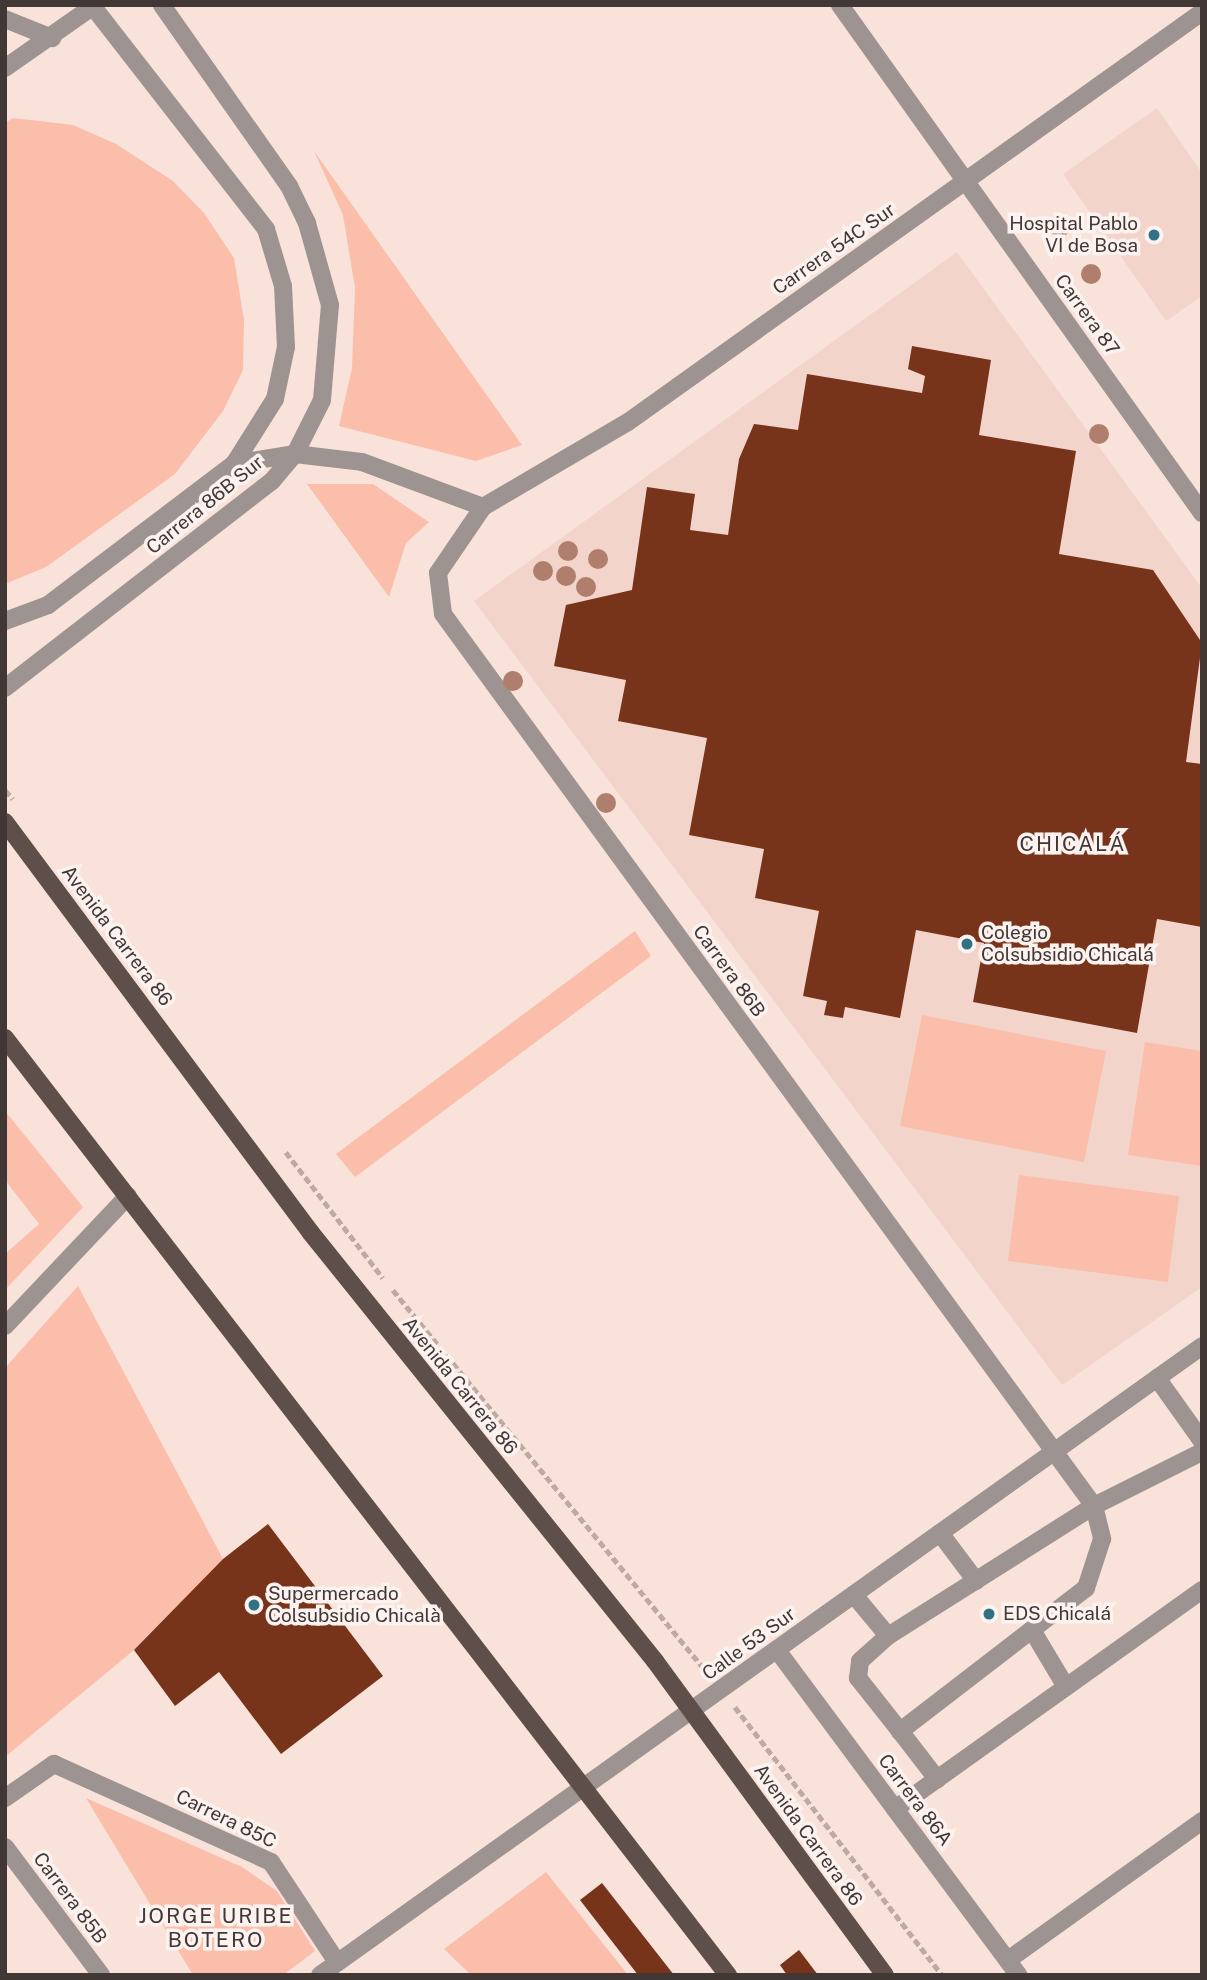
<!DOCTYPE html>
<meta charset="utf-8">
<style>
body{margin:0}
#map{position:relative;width:1207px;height:1980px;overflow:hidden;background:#f9e2da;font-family:"Public Sans",sans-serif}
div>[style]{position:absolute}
.built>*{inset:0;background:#f3d4ca}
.green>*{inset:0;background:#fabeab}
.building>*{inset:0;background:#78331b}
.path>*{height:4.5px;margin-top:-2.25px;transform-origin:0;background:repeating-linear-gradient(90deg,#bdaaa4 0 7px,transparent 0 10.5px)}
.minor>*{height:18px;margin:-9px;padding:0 9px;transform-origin:9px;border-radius:9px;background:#9d9390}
.major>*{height:18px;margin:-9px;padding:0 9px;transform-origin:9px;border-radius:9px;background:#5f4f4a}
.trees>*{width:20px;height:20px;margin:-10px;border-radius:50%;background:#b07e6d}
.dots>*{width:19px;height:19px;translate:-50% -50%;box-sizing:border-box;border:4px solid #fcf2ef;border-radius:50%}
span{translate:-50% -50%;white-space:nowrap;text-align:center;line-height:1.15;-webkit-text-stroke:7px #fcf2ef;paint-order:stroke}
.poi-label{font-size:19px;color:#413734}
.right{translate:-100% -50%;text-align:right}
.left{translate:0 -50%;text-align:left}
.street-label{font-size:19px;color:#413734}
.neighbourhood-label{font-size:21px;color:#413734;letter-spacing:2px}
.frame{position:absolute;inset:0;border:7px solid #413734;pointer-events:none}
</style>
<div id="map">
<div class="built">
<i style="clip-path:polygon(1157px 108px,1202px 173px,1202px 296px,1166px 321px,1063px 174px)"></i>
<i style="clip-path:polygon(957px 252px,1202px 588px,1202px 1287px,1062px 1385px,474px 601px)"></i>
</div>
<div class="green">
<i style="clip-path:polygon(13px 118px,73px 125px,116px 144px,173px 181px,204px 213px,234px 258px,244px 320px,243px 370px,223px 411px,175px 474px,46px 567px,5px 584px,5px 123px)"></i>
<i style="clip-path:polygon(314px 151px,522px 445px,476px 461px,339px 426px,352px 368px,355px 288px,343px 215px)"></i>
<i style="clip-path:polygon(307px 484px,373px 484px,429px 522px,406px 543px,389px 597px)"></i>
<i style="clip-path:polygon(635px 931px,651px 956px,355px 1177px,336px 1154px)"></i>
<i style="clip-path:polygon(922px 1015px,1106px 1051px,1084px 1162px,900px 1126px)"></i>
<i style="clip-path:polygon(1145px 1042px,1202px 1051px,1202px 1166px,1128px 1155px)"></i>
<i style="clip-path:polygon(5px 1111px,83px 1207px,5px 1290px,5px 1254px,39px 1224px,5px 1180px)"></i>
<i style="clip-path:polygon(1019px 1175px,1179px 1196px,1168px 1282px,1008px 1261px)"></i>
<i style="clip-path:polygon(78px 1286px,223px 1559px,134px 1650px,5px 1757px,5px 1368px)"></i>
<i style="clip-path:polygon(86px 1798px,242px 1867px,277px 1891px,315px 1951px,283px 1975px,193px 1975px)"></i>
<i style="clip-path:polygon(546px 1872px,628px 1975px,471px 1975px,444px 1949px)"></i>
</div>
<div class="building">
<i style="clip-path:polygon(912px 346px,991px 360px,979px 435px,1076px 451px,1059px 554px,1153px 570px,1202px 643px,1186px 762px,1202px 764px,1202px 927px,1157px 919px,1137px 1033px,973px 1002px,984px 943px,916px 930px,900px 1018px,845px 1007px,843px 1018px,824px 1015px,827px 1001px,803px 996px,819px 911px,755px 898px,764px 849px,689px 835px,707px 738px,618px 721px,626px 680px,554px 666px,566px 605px,632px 590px,647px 487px,695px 494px,690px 530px,728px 535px,739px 459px,754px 424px,798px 430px,807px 374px,922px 393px,925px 376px,908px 369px)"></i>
<i style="clip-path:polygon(268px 1524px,383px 1676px,281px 1754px,219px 1672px,175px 1706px,134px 1650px,223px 1559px)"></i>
<i style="clip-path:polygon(602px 1883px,674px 1975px,638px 1975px,580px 1900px)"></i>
<i style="clip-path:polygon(799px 1950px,818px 1975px,787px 1975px,780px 1965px)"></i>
</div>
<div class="path">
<i style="left:5px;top:790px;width:12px;rotate:48deg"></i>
<i style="left:286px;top:1152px;width:159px;rotate:52.4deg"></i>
<i style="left:393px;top:1290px;width:492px;rotate:50.6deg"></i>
<i style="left:735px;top:1707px;width:339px;rotate:52.3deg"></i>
</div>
<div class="minor">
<i style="left:840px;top:5px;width:624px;rotate:54.53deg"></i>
<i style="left:5px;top:19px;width:51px;rotate:22deg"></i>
<i style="left:5px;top:68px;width:110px;rotate:-35deg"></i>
<i style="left:234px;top:464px;width:62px;rotate:-9.3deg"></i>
<i style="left:295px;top:454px;width:67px;rotate:6.8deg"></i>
<i style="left:362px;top:462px;width:129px;rotate:20.4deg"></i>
<i style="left:483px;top:507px;width:80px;rotate:124.3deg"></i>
<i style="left:438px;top:573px;width:41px;rotate:83deg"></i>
<i style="left:443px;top:614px;width:1104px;rotate:53.88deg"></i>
<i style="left:1094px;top:1506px;width:34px;rotate:76deg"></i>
<i style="left:1102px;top:1539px;width:52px;rotate:108.1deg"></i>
<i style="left:1086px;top:1588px;width:235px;rotate:142.4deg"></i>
<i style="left:900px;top:1731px;width:68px;rotate:-128.4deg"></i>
<i style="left:858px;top:1678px;width:17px;rotate:-83deg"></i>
<i style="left:860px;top:1661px;width:38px;rotate:-42deg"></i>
<i style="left:888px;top:1636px;width:244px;rotate:-32.3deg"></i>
<i style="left:1094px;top:1506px;width:121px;rotate:-26.6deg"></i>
<i style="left:483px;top:507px;width:168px;rotate:-30.4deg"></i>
<i style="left:628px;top:422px;width:705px;rotate:-35.54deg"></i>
<i style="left:5px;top:621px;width:46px;rotate:-20.4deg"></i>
<i style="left:48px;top:605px;width:233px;rotate:-37.2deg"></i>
<i style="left:234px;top:464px;width:77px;rotate:-57.8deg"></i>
<i style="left:275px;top:399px;width:53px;rotate:-78.1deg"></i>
<i style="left:286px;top:347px;width:61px;rotate:-92.8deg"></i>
<i style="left:283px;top:286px;width:59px;rotate:-106.6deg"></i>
<i style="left:266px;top:229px;width:281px;rotate:-127.9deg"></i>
<i style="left:5px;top:688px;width:338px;rotate:-37.8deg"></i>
<i style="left:272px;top:481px;width:35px;rotate:-50deg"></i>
<i style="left:295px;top:454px;width:60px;rotate:-63.4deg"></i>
<i style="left:322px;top:400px;width:95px;rotate:-85.2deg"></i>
<i style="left:330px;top:305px;width:85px;rotate:-105.7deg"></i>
<i style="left:307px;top:223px;width:41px;rotate:-115.9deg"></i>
<i style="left:289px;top:186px;width:221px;rotate:-125.1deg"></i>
<i style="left:5px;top:1326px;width:179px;rotate:-46.6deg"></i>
<i style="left:1157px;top:1378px;width:77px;rotate:54.5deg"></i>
<i style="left:940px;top:1533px;width:60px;rotate:53.1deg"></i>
<i style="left:854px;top:1595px;width:53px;rotate:50.3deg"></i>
<i style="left:1032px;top:1630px;width:66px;rotate:59.2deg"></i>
<i style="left:777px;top:1650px;width:405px;rotate:53.4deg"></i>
<i style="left:900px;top:1731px;width:61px;rotate:52.4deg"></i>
<i style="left:5px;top:1798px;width:60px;rotate:-34.8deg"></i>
<i style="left:54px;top:1764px;width:238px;rotate:24.3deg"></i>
<i style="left:271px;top:1862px;width:120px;rotate:56.6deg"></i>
<i style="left:895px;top:1809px;width:377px;rotate:-35.5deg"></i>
<i style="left:5px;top:1847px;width:160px;rotate:53.1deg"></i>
<i style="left:1008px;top:1960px;width:239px;rotate:-35.6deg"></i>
<i style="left:320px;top:1975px;width:1083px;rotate:-35.49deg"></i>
</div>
<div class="major">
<i style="left:5px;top:822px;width:512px;rotate:53.33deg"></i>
<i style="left:311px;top:1233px;width:549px;rotate:51.21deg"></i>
<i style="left:655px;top:1661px;width:389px;rotate:53.8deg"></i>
<i style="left:5px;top:1038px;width:1184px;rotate:52.35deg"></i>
</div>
<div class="trees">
<i style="left:1060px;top:227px"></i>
<i style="left:1091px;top:274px"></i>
<i style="left:1099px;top:434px"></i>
<i style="left:568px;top:551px"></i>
<i style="left:598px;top:559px"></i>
<i style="left:543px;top:571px"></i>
<i style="left:566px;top:576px"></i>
<i style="left:586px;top:587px"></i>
<i style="left:513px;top:681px"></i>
<i style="left:606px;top:803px"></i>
</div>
<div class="dots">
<i style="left:1154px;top:235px;background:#307284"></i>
<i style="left:967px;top:944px;background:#307284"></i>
<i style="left:254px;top:1605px;background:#307284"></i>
<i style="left:989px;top:1614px;background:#307284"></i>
</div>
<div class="poi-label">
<span class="right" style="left:1138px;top:235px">Hospital Pablo<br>VI de Bosa</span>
<span class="left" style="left:981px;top:944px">Colegio<br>Colsubsidio Chicalá</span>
<span class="left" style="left:268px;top:1605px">Supermercado<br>Colsubsidio Chicalà</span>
<span class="left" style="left:1003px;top:1614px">EDS Chicalá</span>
</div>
<div class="street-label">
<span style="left:834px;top:249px;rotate:-35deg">Carrera 54C Sur</span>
<span style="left:1087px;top:315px;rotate:54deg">Carrera 87</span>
<span style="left:205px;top:505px;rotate:-39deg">Carrera 86B Sur</span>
<span style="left:117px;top:936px;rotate:53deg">Avenida Carrera 86</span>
<span style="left:729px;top:971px;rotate:54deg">Carrera 86B</span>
<span style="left:460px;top:1386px;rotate:51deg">Avenida Carrera 86</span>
<span style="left:749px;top:1644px;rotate:-36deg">Calle 53 Sur</span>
<span style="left:915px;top:1800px;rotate:53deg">Carrera 86A</span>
<span style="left:226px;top:1819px;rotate:26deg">Carrera 85C</span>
<span style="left:808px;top:1835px;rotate:54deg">Avenida Carrera 86</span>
<span style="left:70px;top:1898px;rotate:53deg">Carrera 85B</span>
</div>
<div class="neighbourhood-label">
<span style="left:1073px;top:844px">CHICALÁ</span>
<span style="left:216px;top:1928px">JORGE URIBE<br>BOTERO</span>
</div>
<div class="frame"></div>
</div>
